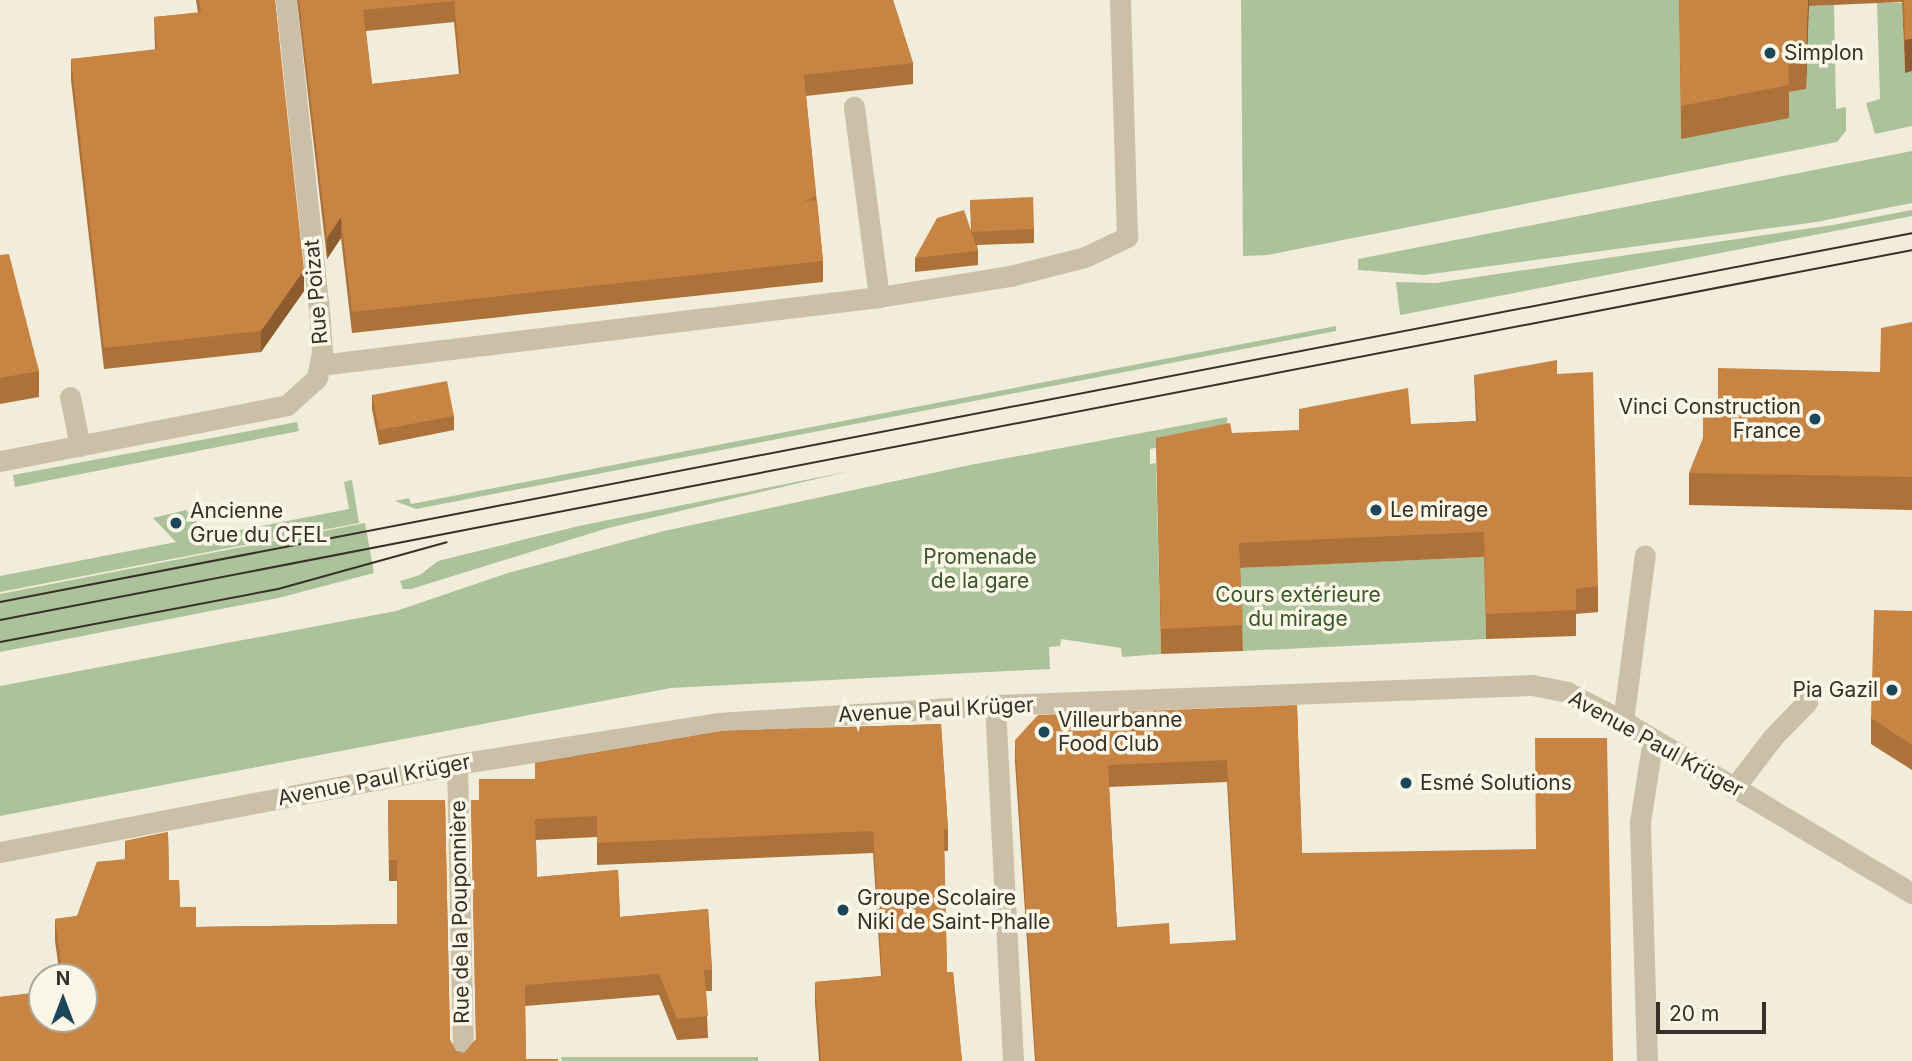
<!DOCTYPE html>
<meta charset="utf-8">
<style>
body{margin:0}
#map{position:relative;width:1912px;height:1061px;overflow:hidden;background:#f2eddb;font-family:Inter,sans-serif}
div>[style]{position:absolute}
.green>*{inset:0;background:#abc29b}
.lane>*{height:21px;margin:-10.5px;padding:0 10.5px;transform-origin:10.5px;border-radius:10.5px;background:#cbc0a7}
.street>*{height:21px;margin:-10.5px;padding:0 10.5px;transform-origin:10.5px;border-radius:10.5px;background:#cbc0a7}
.tram>*{height:2px;margin:-1px;padding:0 1px;transform-origin:1px;border-radius:1px;background:#373028}
.wall>*{inset:0;background:#ac723a}
.shaded-wall>*{inset:0;background:#8c5c2f}
.building>*{inset:0;background:#c88443}
.dots>*{width:19px;height:19px;translate:-50% -50%;box-sizing:border-box;border:4px solid #faf6e8;border-radius:50%}
span{translate:-50% -50%;white-space:nowrap;text-align:center;line-height:1.15;-webkit-text-stroke:7px #faf6e8;paint-order:stroke}
.poi-label{font-size:21px;color:#373028}
.left{translate:0 -50%;text-align:left}
.right{translate:-100% -50%;text-align:right}
.street-label{font-size:21px;color:#373028}
.park-label{font-size:21px;color:#3c562b}
.north{position:absolute;left:28px;top:963px;width:70px;height:70px;box-sizing:border-box;background:#faf6e8;border:2px solid #aca79b;border-radius:50%;rotate:0deg;font-size:19px;font-weight:700;line-height:28px;text-align:center;color:#373028}
.north::after{content:'';display:block;margin:auto;width:24px;height:32px;background:#1c4659;clip-path:polygon(50% 0,100% 100%,50% 72%,0 100%)}
.scale{position:absolute;left:1656px;top:1002px;width:110px;height:32px;box-sizing:border-box;border:4px solid #373028;border-top:0;padding-left:9px;font-size:21px;line-height:24px;white-space:nowrap;color:#373028;-webkit-text-stroke:5px #faf6e8;paint-order:stroke}
</style>
<div id="map">
<div class="green">
<i style="clip-path:polygon(1241px 0,1679px 0,1681px 139px,1788px 92px,1806px 89px,1809px 6px,1834px 5px,1836px 109px,1846px 107px,1846px 131px,1837px 142px,1267px 255px,1243px 256px)"></i>
<i style="clip-path:polygon(1877px 3px,1902px 3px,1905px 72px,1912px 71px,1912px 126px,1875px 134px,1866px 103px,1880px 99px)"></i>
<i style="clip-path:polygon(1912px 151px,1912px 203px,1816px 222px,1424px 275px,1358px 270px,1358px 259px)"></i>
<i style="clip-path:polygon(1912px 210px,1912px 216px,1400px 315px,1396px 282px,1436px 283px,1833px 225px)"></i>
<i style="clip-path:polygon(1336px 326px,1336px 331px,416px 509px,395px 501px,409px 498px,411px 504px)"></i>
<i style="clip-path:polygon(1227px 417px,1228px 433px,1150px 449px,1150px 464px,1156px 463px,1161px 654px,1122px 657px,1121px 648px,1061px 639px,1060px 646px,1049px 647px,1050px 669px,671px 688px,0 816px,0 686px,396px 611px,508px 573px,664px 531px,965px 466px)"></i>
<i style="clip-path:polygon(297px 422px,299px 431px,15px 487px,13px 475px)"></i>
<i style="clip-path:polygon(850px 471px,608px 528px,411px 589px,403px 589px,400px 581px,420px 575px,438px 561px,579px 526px)"></i>
<i style="clip-path:polygon(352px 480px,359px 523px,0 592px,0 576px,176px 542px,153px 518px,186px 510px,210px 536px,349px 509px,344px 482px)"></i>
<i style="clip-path:polygon(365px 523px,374px 573px,278px 598px,0 652px,0 594px)"></i>
<i style="clip-path:polygon(1484px 557px,1486px 639px,1243px 651px,1239px 568px)"></i>
<i style="clip-path:polygon(561px 1057px,758px 1057px,758px 1061px,562px 1061px)"></i>
</div>
<div class="lane">
<i style="left:879px;top:297px;width:133px;rotate:-9.1deg"></i>
<i style="left:1010px;top:276px;width:77px;rotate:-14.2deg"></i>
<i style="left:1085px;top:257px;width:47px;rotate:-25.5deg"></i>
<i style="left:1127px;top:237px;width:237px;rotate:-91.7deg"></i>
<i style="left:320px;top:365px;width:563px;rotate:-6.94deg"></i>
<i style="left:879px;top:297px;width:192px;rotate:-97.5deg"></i>
<i style="left:70px;top:397px;width:50px;rotate:78.5deg"></i>
<i style="left:1734px;top:788px;width:64px;rotate:-52.6deg"></i>
<i style="left:1773px;top:737px;width:49px;rotate:-45.8deg"></i>
</div>
<div class="street">
<i style="left:0;top:461px;width:292px;rotate:-11deg"></i>
<i style="left:287px;top:405px;width:40px;rotate:-42deg"></i>
<i style="left:317px;top:378px;width:26px;rotate:-79deg"></i>
<i style="left:322px;top:352px;width:32px;rotate:-94deg"></i>
<i style="left:320px;top:320px;width:322px;rotate:-96.1deg"></i>
<i style="left:995px;top:705px;width:356px;rotate:87.1deg"></i>
<i style="left:1623px;top:721px;width:167px;rotate:-82.5deg"></i>
<i style="left:457px;top:764px;width:297px;rotate:88.8deg"></i>
<i style="left:0;top:852px;width:465px;rotate:-10.9deg"></i>
<i style="left:457px;top:764px;width:264px;rotate:-8.9deg"></i>
<i style="left:718px;top:723px;width:278px;rotate:-3.7deg"></i>
<i style="left:995px;top:705px;width:537px;rotate:-2.13deg"></i>
<i style="left:1532px;top:685px;width:36px;rotate:11deg"></i>
<i style="left:1567px;top:692px;width:63px;rotate:27.4deg"></i>
<i style="left:1623px;top:721px;width:336px;rotate:30.8deg"></i>
<i style="left:1647px;top:1061px;width:239px;rotate:-91.7deg"></i>
<i style="left:1640px;top:822px;width:84px;rotate:-81.1deg"></i>
</div>
<div class="tram">
<i style="left:0;top:602px;width:1947px;rotate:-10.92deg"></i>
<i style="left:0;top:620px;width:1947px;rotate:-10.95deg"></i>
<i style="left:0;top:642px;width:283px;rotate:-10.8deg"></i>
<i style="left:278px;top:589px;width:175px;rotate:-15.5deg"></i>
</div>
<div class="wall">
<i style="clip-path:polygon(196px 0,275px 0,304px 291px,261px 352px,104px 369px,71px 80px,71px 59px,155px 50px,154px 17px,198px 13px)"></i>
<i style="clip-path:polygon(evenodd,297px 0,893px 0,913px 63px,913px 84px,806px 96px,823px 261px,823px 282px,352px 333px,341px 238px,327px 259px,297px 0,454px 22px,459px 74px,372px 84px,366px 31px,454px 22px)"></i>
<i style="clip-path:polygon(1679px 0,1912px 0,1905px 73px,1902px 2px,1809px 6px,1806px 89px,1789px 92px,1789px 118px,1681px 139px)"></i>
<i style="clip-path:polygon(970px 200px,1034px 229px,1034px 243px,977px 245px,978px 251px,978px 265px,915px 272px,915px 258px,971px 230px)"></i>
<i style="clip-path:polygon(0 255px,39px 371px,39px 397px,0 404px)"></i>
<i style="clip-path:polygon(1912px 322px,1912px 510px,1689px 505px,1689px 473px,1718px 401px,1880px 372px)"></i>
<i style="clip-path:polygon(1557px 374px,1598px 586px,1598px 612px,1576px 614px,1576px 636px,1486px 639px,1484px 557px,1240px 568px,1243px 651px,1161px 654px,1156px 438px,1476px 421px,1474px 375px)"></i>
<i style="clip-path:polygon(372px 395px,454px 416px,454px 430px,379px 445px,372px 409px)"></i>
<i style="clip-path:polygon(1912px 611px,1912px 770px,1871px 744px,1871px 718px)"></i>
<i style="clip-path:polygon(evenodd,1297px 705px,1302px 853px,1613px 1061px,1035px 1061px,1015px 762px,1015px 740px,1297px 705px,1227px 782px,1236px 941px,1170px 944px,1117px 927px,1109px 787px,1227px 782px)"></i>
<i style="clip-path:polygon(941px 724px,948px 829px,948px 851px,944px 851px,947px 972px,953px 972px,962px 1061px,819px 1061px,815px 1003px,815px 982px,881px 976px,873px 853px,597px 865px,597px 837px,536px 840px,537px 877px,618px 870px,620px 917px,708px 909px,712px 970px,712px 991px,706px 991px,708px 1038px,677px 1040px,659px 995px,525px 1006px,526px 1059px,558px 1059px,558px 1061px,0 1061px,0 997px,42px 992px,42px 1019px,84px 1019px,84px 977px,60px 977px,55px 941px,55px 919px,77px 916px,97px 862px,125px 860px,125px 841px,168px 832px,169px 880px,179px 880px,180px 907px,196px 907px,196px 927px,397px 924px,397px 881px,389px 881px,388px 800px,445px 800px,450px 1040px,456px 1051px,464px 1053px,476px 1040px,471px 800px,479px 800px,479px 779px,535px 779px,535px 763px,723px 731px)"></i>
</div>
<div class="shaded-wall">
<i style="clip-path:polygon(1808px 0,1809px 0,1806px 89px,1806px 56px)"></i>
<i style="clip-path:polygon(1912px 38px,1912px 71px,1905px 73px,1905px 40px)"></i>
<i style="clip-path:polygon(341px 217px,341px 238px,327px 259px,327px 238px)"></i>
<i style="clip-path:polygon(304px 270px,304px 291px,261px 352px,261px 331px)"></i>
</div>
<div class="building">
<i style="clip-path:polygon(199px 0,275px 0,304px 270px,261px 331px,104px 348px,71px 59px,157px 49px,154px 17px,201px 12px)"></i>
<i style="clip-path:polygon(evenodd,299px 0,893px 0,913px 63px,804px 75px,816px 196px,804px 201px,817px 200px,823px 261px,352px 312px,341px 217px,327px 238px,299px 0,454px 1px,461px 74px,372px 84px,363px 10px,454px 1px)"></i>
<i style="clip-path:polygon(1679px 0,1808px 0,1806px 56px,1788px 59px,1789px 85px,1681px 106px)"></i>
<i style="clip-path:polygon(1904px 0,1912px 0,1912px 38px,1905px 40px)"></i>
<i style="clip-path:polygon(1033px 197px,1034px 229px,972px 232px,970px 200px)"></i>
<i style="clip-path:polygon(964px 210px,978px 251px,915px 258px,937px 218px)"></i>
<i style="clip-path:polygon(9px 254px,39px 371px,0 378px,0 255px)"></i>
<i style="clip-path:polygon(1912px 322px,1912px 477px,1689px 473px,1703px 439px,1703px 401px,1718px 401px,1718px 368px,1880px 372px,1881px 328px)"></i>
<i style="clip-path:polygon(1557px 360px,1557px 374px,1593px 372px,1598px 586px,1576px 589px,1576px 610px,1486px 614px,1484px 532px,1239px 543px,1243px 625px,1161px 629px,1156px 438px,1230px 423px,1232px 433px,1299px 430px,1299px 409px,1408px 388px,1411px 424px,1478px 421px,1474px 375px)"></i>
<i style="clip-path:polygon(447px 381px,454px 416px,379px 430px,372px 395px)"></i>
<i style="clip-path:polygon(1874px 610px,1912px 611px,1912px 745px,1871px 718px)"></i>
<i style="clip-path:polygon(evenodd,1297px 705px,1302px 853px,1536px 849px,1535px 738px,1607px 738px,1613px 1061px,1036px 1061px,1015px 740px,1038px 715px,1297px 705px,1227px 760px,1237px 940px,1170px 944px,1169px 923px,1117px 927px,1108px 765px,1227px 760px)"></i>
<i style="clip-path:polygon(941px 724px,948px 829px,944px 829px,947px 972px,953px 972px,962px 1061px,821px 1061px,815px 982px,882px 976px,873px 831px,597px 843px,597px 816px,535px 819px,537px 877px,618px 870px,620px 917px,708px 909px,712px 970px,704px 970px,708px 1016px,677px 1019px,659px 974px,525px 985px,526px 1059px,558px 1059px,558px 1061px,0 1061px,0 997px,42px 992px,42px 1019px,84px 1019px,84px 977px,63px 977px,55px 919px,77px 916px,97px 862px,126px 859px,125px 841px,168px 832px,169px 880px,179px 880px,180px 907px,196px 907px,196px 927px,397px 924px,397px 860px,389px 860px,388px 800px,445px 800px,450px 1040px,456px 1051px,464px 1053px,476px 1039px,471px 800px,479px 800px,479px 779px,535px 779px,535px 763px,723px 731px)"></i>
</div>
<div class="dots">
<i style="left:1770px;top:53px;background:#1c4659"></i>
<i style="left:1815px;top:419px;background:#1c4659"></i>
<i style="left:1376px;top:510px;background:#1c4659"></i>
<i style="left:176px;top:523px;background:#1c4659"></i>
<i style="left:1892px;top:690px;background:#1c4659"></i>
<i style="left:1044px;top:732px;background:#1c4659"></i>
<i style="left:1406px;top:783px;background:#1c4659"></i>
<i style="left:843px;top:910px;background:#1c4659"></i>
</div>
<div class="poi-label">
<span class="left" style="left:1784px;top:53px">Simplon</span>
<span class="right" style="left:1801px;top:419px">Vinci Construction<br>France</span>
<span class="left" style="left:1390px;top:510px">Le mirage</span>
<span class="left" style="left:190px;top:523px">Ancienne<br>Grue du CFEL</span>
<span class="right" style="left:1878px;top:690px">Pia Gazil</span>
<span class="left" style="left:1058px;top:732px">Villeurbanne<br>Food Club</span>
<span class="left" style="left:1420px;top:783px">Esmé Solutions</span>
<span class="left" style="left:857px;top:910px">Groupe Scolaire<br>Niki de Saint-Phalle</span>
</div>
<div class="street-label">
<span style="left:316px;top:292px;rotate:-95deg">Rue Poizat</span>
<span style="left:936px;top:710px;rotate:-3deg">Avenue Paul Krüger</span>
<span style="left:1656px;top:744px;rotate:29deg">Avenue Paul Krüger</span>
<span style="left:374px;top:780px;rotate:-11deg">Avenue Paul Krüger</span>
<span style="left:460px;top:912px;rotate:-91deg">Rue de la Pouponnière</span>
</div>
<div class="park-label">
<span style="left:980px;top:569px">Promenade<br>de la gare</span>
<span style="left:1298px;top:607px">Cours extérieure<br>du mirage</span>
</div>
<div class="north">N</div>
<div class="scale">20 m</div>
</div>
